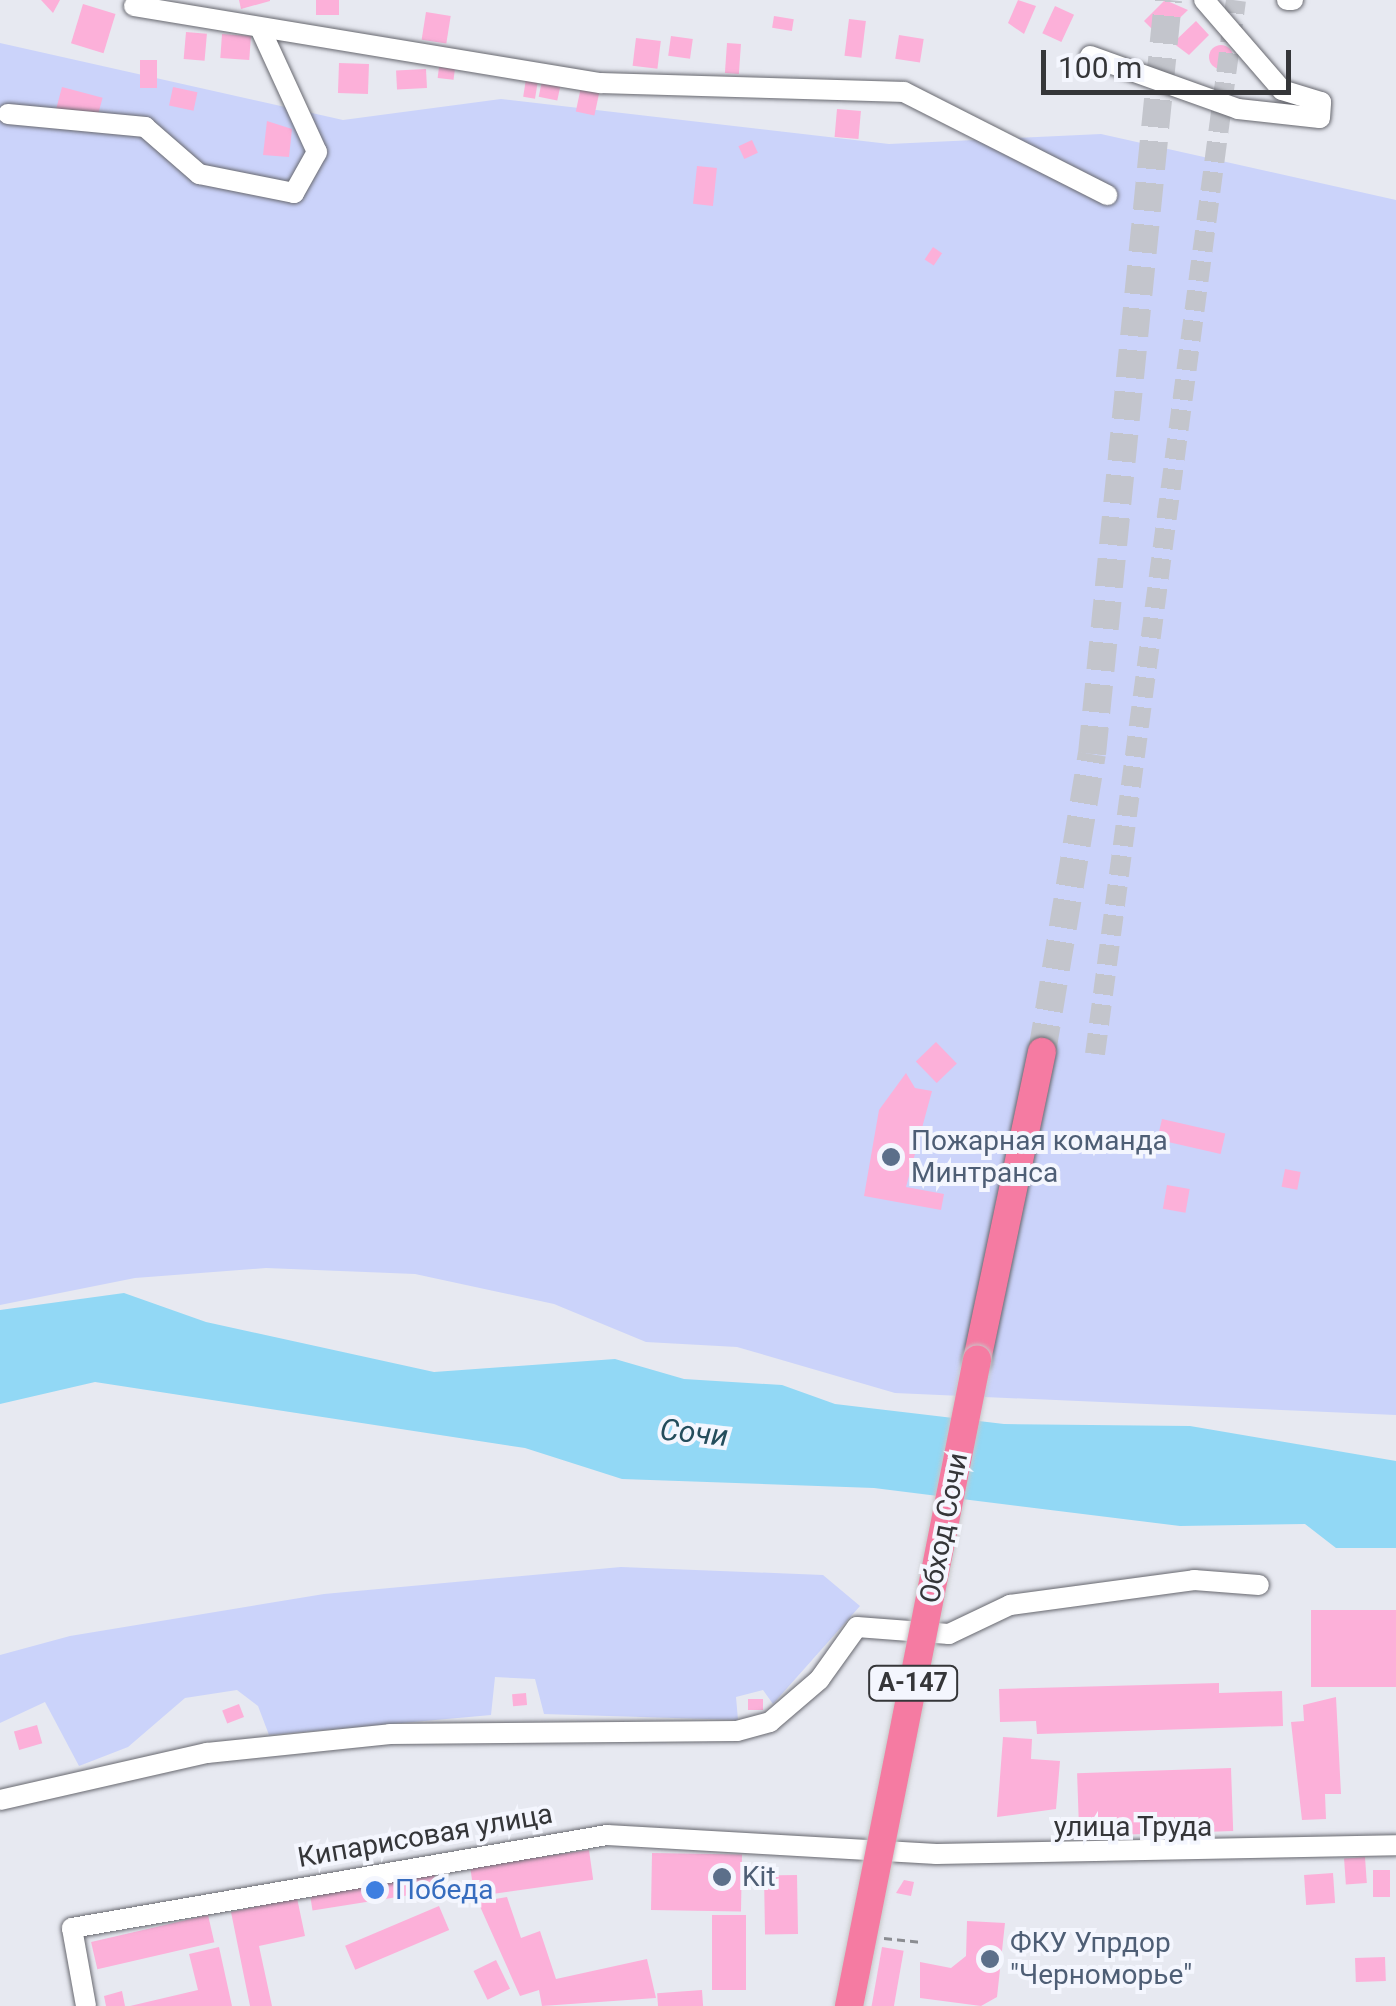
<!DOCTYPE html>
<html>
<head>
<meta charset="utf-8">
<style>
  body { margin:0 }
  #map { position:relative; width:1396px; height:2006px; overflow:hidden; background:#e7e9f1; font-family:Roboto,sans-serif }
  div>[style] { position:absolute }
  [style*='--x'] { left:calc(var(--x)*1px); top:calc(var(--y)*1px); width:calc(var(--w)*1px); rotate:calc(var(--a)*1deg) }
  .green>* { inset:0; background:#cbd3fa }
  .water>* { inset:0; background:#92d8f5 }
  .building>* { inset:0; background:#fcb0d9; transform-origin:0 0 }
  .round { border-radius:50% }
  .minor-tunnel>* { height:20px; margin-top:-10px; transform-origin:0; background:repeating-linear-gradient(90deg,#c3c5cc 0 20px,transparent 0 30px) }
  .highway-tunnel>* { height:28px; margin-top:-14px; transform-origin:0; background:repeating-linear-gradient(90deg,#c3c5cc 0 28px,transparent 0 42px) }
  .path>* { height:2.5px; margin-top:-1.25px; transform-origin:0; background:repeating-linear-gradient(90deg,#8b8d92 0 8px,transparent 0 13px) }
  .roads { filter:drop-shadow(0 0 2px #67686f) drop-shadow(0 0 2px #67686f) }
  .minor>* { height:20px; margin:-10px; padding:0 10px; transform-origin:10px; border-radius:10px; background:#fff }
  .highway>* { height:28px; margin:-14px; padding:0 14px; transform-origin:14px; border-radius:14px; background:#f57ba2 }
  .bridges { filter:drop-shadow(0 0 2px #c6c7c8) drop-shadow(0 0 2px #c6c7c8) }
  .highway-bridge>* { height:28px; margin:-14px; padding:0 14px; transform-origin:14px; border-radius:14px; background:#f57ba2 }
  .dots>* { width:28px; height:28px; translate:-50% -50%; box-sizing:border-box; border:5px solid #f4f6fe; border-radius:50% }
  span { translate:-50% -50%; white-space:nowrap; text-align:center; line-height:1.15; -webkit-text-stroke:8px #f4f6fe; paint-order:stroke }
  .shield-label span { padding:2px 8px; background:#f4f6fe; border:2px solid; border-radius:8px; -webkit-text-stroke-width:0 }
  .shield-label { font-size:25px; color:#353639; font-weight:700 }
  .service-label { font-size:28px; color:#4e5e75 }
  .left { translate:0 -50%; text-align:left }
  .street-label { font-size:28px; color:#353639 }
  .shop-label { font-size:28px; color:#366cbe }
  .water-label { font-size:30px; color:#244d5c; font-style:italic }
  .scale { position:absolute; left:1041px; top:50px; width:250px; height:45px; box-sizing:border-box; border:5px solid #353639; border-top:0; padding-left:12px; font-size:30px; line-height:35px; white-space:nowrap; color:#353639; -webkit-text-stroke:8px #f4f6fe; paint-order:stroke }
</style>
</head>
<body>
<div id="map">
  <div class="green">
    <div style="clip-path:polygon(0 43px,343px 120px,501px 99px,889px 144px,1101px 134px,1396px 200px,1396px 1415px,895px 1393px,737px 1347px,646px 1342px,554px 1304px,415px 1274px,266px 1268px,135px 1278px,0 1305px)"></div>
    <div style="clip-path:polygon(621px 1567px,823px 1575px,860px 1606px,773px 1704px,763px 1690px,736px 1697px,738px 1720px,544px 1714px,535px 1679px,495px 1677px,491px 1715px,269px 1735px,258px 1706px,237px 1690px,185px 1698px,128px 1747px,79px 1766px,45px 1702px,0 1723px,0 1655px,70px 1636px,324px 1594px)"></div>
  </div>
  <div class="water">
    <div style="clip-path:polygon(124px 1293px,206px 1322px,434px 1372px,615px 1359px,684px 1379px,782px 1385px,835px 1404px,1004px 1424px,1190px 1426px,1396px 1461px,1396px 1548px,1336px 1548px,1305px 1524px,1180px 1526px,874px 1488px,622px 1479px,525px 1448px,95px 1382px,0 1404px,0 1310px)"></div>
  </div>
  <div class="building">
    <div style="clip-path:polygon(41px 0,60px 0,53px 13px)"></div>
    <div style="clip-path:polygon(239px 0,270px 0,270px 1px,241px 9px)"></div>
    <div style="left:316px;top:0;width:23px;height:15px"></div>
    <div style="clip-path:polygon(1018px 0,1036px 6px,1024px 34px,1008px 23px)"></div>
    <div style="clip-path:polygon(1165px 0,1188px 10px,1160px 37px,1144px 21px)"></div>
    <div style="left:83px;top:4px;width:34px;height:41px;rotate:17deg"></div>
    <div style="left:1055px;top:6px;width:21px;height:30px;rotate:25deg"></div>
    <div style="left:426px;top:12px;width:25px;height:28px;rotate:9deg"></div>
    <div style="left:774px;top:16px;width:20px;height:12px;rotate:9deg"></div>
    <div style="left:849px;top:19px;width:17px;height:37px;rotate:7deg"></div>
    <div style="clip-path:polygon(1196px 21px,1209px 35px,1189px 55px,1173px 43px)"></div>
    <div style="left:186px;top:32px;width:21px;height:27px;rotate:5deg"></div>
    <div style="left:222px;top:34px;width:29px;height:24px;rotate:4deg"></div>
    <div style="left:899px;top:35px;width:25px;height:24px;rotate:9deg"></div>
    <div style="left:671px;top:36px;width:22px;height:20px;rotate:8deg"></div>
    <div style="left:636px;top:38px;width:25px;height:28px;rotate:7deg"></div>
    <div style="left:727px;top:43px;width:14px;height:30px;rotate:4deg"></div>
    <div class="round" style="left:1209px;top:45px;width:24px;height:24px"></div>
    <div style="left:140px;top:60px;width:17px;height:28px"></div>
    <div style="left:339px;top:63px;width:30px;height:30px;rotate:2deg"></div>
    <div style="left:439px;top:67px;width:16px;height:11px;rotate:7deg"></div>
    <div style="left:426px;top:69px;width:19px;height:30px;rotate:87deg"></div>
    <div style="left:526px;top:79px;width:12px;height:18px;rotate:9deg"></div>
    <div style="left:542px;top:81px;width:19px;height:16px;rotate:12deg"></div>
    <div style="left:62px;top:87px;width:42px;height:24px;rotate:15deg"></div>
    <div style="left:173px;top:87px;width:25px;height:19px;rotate:12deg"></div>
    <div style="left:581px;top:87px;width:19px;height:25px;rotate:12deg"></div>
    <div style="left:837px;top:109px;width:24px;height:28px;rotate:5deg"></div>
    <div style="clip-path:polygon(267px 121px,292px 129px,289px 157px,263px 155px)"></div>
    <div style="left:752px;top:140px;width:14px;height:15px;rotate:65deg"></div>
    <div style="left:697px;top:166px;width:20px;height:38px;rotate:6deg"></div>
    <div style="left:933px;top:247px;width:11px;height:15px;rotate:34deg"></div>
    <div style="left:936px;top:1042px;width:30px;height:28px;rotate:46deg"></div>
    <div style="clip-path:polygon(906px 1073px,915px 1088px,932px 1091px,906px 1187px,944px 1194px,941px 1210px,864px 1196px,879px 1110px)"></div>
    <div style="left:1162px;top:1119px;width:65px;height:21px;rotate:13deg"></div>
    <div style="left:1285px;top:1169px;width:16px;height:18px;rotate:11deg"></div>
    <div style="left:1167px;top:1185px;width:23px;height:24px;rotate:10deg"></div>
    <div style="left:1396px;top:1610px;width:77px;height:85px;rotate:90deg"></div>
    <div style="clip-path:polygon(1219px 1683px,1219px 1693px,1282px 1691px,1283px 1726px,1037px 1734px,1036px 1721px,1000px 1722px,999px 1689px)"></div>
    <div style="left:526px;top:1693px;width:12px;height:14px;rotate:85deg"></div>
    <div style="clip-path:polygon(1336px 1697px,1341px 1794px,1325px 1794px,1326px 1819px,1302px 1820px,1291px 1722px,1304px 1721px,1303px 1705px)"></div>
    <div style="left:748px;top:1699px;width:15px;height:11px"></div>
    <div style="left:239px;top:1704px;width:14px;height:18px;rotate:69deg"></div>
    <div style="left:37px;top:1725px;width:19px;height:24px;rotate:74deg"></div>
    <div style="clip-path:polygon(1003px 1737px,1032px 1739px,1031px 1759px,1060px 1761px,1056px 1809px,997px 1817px)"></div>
    <div style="left:1231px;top:1768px;width:63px;height:154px;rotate:88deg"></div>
    <div style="left:589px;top:1850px;width:30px;height:120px;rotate:82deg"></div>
    <div style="left:652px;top:1853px;width:90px;height:57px;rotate:1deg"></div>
    <div style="left:1365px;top:1857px;width:26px;height:21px;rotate:86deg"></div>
    <div style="left:1373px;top:1870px;width:17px;height:27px"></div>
    <div style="left:434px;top:1872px;width:19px;height:126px;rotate:81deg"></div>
    <div style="left:1333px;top:1873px;width:30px;height:29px;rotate:86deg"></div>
    <div style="left:797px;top:1875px;width:59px;height:33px;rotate:89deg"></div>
    <div style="clip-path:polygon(904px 1880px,914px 1882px,911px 1896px,896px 1893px)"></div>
    <div style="clip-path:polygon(507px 1897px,521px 1938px,540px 1931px,556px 1979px,647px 1959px,656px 1998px,542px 2006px,539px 1990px,520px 1996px,478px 1902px)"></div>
    <div style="clip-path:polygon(297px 1898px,305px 1936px,259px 1946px,272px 2006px,250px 2006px,231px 1912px)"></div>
    <div style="left:439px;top:1906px;width:26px;height:102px;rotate:67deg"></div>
    <div style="left:208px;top:1915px;width:28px;height:120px;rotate:77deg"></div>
    <div style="left:712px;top:1915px;width:34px;height:75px"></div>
    <div style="clip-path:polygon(967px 1921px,1005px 1923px,997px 1997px,981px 2006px,920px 1998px,920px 1962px,951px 1968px,966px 1956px)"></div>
    <div style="clip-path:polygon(219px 1947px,232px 2006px,130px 2006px,198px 1990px,189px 1954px)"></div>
    <div style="left:882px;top:1947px;width:22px;height:60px;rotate:10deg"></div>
    <div style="left:1385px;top:1957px;width:24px;height:30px;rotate:88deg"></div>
    <div style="left:496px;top:1960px;width:32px;height:25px;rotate:64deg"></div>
    <div style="left:702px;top:1990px;width:16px;height:45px;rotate:86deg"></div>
    <div style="clip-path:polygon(122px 1991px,125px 2006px,106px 2006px,104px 1996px)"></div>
  </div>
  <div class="minor-tunnel">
    <div style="--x:1095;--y:1054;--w:1063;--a:-82.38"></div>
  </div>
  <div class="highway-tunnel">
    <div style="--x:1042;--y:1052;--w:302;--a:-80.5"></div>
    <div style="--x:1092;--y:754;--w:758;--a:-84.24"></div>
  </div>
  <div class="path">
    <div style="--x:884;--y:1938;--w:38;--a:6"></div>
  </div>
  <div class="roads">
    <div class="minor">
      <div style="--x:1287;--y:0;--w:6;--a:0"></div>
      <div style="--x:134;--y:6;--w:473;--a:9.4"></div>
      <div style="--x:601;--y:83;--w:303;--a:1.7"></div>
      <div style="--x:904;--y:92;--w:228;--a:26.9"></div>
      <div style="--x:1090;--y:56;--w:157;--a:19.7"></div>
      <div style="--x:1238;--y:109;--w:82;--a:6.3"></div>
      <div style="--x:1320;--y:118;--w:16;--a:-86"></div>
      <div style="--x:1321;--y:102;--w:41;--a:-162.9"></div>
      <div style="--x:1282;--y:90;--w:119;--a:-130.9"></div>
      <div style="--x:8;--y:114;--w:138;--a:5.4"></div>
      <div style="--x:145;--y:127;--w:72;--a:41"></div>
      <div style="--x:199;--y:174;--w:97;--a:11.3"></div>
      <div style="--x:294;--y:193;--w:47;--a:-60.7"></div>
      <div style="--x:317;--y:152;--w:134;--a:-114.7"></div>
      <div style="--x:0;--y:1800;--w:212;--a:-12.8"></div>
      <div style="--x:207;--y:1753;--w:184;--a:-5.9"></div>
      <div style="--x:390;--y:1734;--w:347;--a:-0.5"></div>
      <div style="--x:737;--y:1731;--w:34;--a:-15"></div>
      <div style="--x:770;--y:1722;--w:65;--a:-40.6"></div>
      <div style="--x:819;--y:1680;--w:65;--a:-54.4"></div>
      <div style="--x:857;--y:1627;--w:92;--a:4.4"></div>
      <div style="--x:949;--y:1634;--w:68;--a:-25.4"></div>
      <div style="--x:1010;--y:1605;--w:186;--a:-7.7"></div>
      <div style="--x:1194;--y:1580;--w:65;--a:4.4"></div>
      <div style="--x:86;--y:2006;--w:79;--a:-100.2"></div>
      <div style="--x:72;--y:1928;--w:543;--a:-9.86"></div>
      <div style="--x:607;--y:1835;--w:330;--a:3.3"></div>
      <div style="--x:936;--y:1854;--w:460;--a:-1.1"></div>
    </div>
    <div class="highway">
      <div style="--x:977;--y:1360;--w:315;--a:-78.1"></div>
    </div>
  </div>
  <div class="bridges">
    <div class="highway-bridge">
      <div style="--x:849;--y:2006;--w:659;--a:-78.79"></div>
    </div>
  </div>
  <div class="dots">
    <div style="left:891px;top:1157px;background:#5c6f8a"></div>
    <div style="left:722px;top:1877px;background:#5c6f8a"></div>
    <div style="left:375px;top:1890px;background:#3f7fe0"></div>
    <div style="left:990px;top:1959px;background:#5c6f8a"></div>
  </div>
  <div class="shield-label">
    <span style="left:913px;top:1683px">А-147</span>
  </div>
  <div class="service-label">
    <span class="left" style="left:911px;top:1157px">Пожарная команда<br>Минтранса</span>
    <span class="left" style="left:742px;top:1877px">Kit</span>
    <span class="left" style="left:1010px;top:1959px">ФКУ Упрдор<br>"Черноморье"</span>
  </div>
  <div class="street-label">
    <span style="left:944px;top:1528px;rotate:-79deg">Обход Сочи</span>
    <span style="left:1133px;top:1827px">улица Труда</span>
    <span style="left:425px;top:1836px;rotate:-10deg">Кипарисовая улица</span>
  </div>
  <div class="shop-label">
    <span class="left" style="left:395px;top:1890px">Победа</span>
  </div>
  <div class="water-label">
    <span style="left:694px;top:1433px;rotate:6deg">Сочи</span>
  </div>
  <div class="scale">100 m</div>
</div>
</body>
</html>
